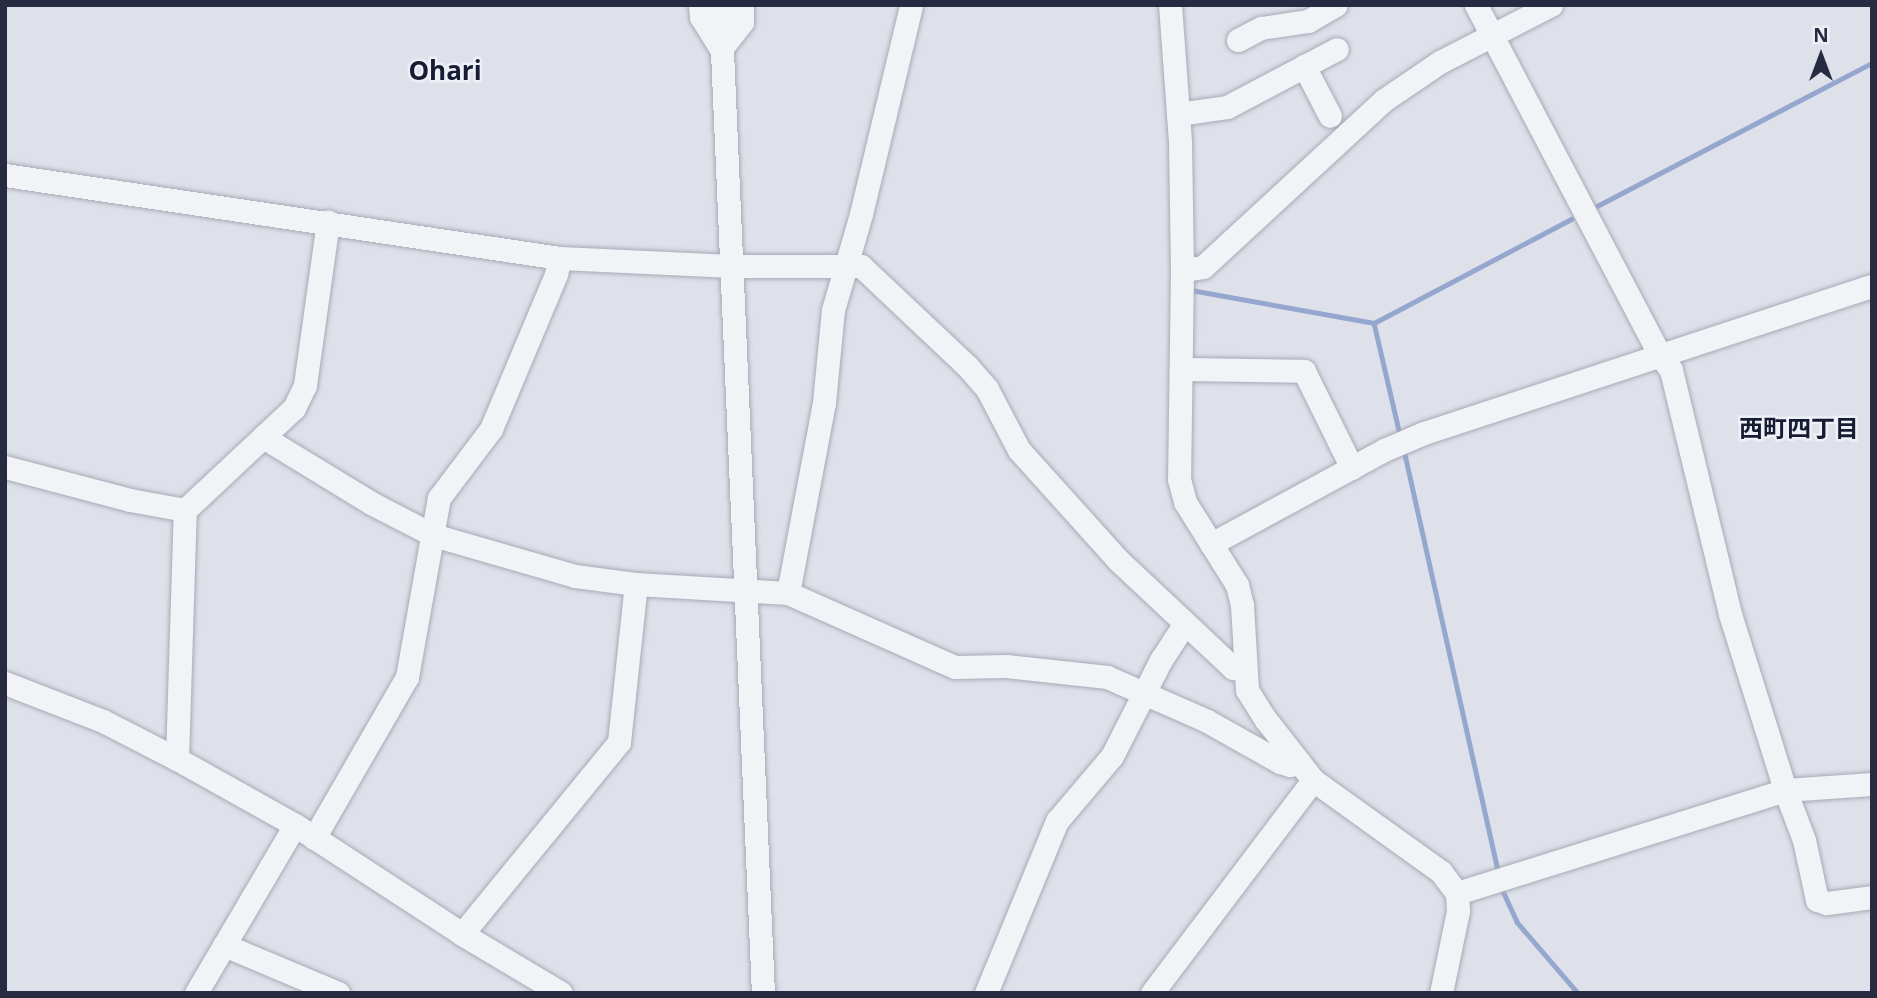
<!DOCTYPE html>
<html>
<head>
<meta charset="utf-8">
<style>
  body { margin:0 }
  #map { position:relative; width:1877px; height:998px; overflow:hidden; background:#dee1e9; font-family:"Open Sans","Noto Sans JP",sans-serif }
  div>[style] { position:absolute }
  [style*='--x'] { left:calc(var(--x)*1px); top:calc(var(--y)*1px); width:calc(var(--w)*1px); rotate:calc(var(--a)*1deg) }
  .stream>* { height:4.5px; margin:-2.25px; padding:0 2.25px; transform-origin:2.25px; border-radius:2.25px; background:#95a7ce }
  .roads { filter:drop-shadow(0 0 2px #a7aab7) drop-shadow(0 0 2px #a7aab7) }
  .minor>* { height:23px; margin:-11.5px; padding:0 11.5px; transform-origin:11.5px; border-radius:11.5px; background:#f1f3f7 }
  span { translate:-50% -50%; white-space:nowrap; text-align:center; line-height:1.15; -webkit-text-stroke:5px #eef0f7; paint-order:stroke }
  .neighbourhood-label { font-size:24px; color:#181c33; font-weight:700 }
  .quarter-label { font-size:26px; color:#181c33; font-weight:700 }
  .frame { position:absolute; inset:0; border:7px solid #262b42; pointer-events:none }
  .north { position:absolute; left:1786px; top:21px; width:70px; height:70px; -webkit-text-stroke:5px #eef0f7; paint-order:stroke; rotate:0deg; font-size:19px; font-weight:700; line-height:28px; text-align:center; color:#262b42 }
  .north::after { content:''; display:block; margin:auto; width:24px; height:32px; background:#262b42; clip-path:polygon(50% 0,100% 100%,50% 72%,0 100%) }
</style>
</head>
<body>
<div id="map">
  <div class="stream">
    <div style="--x:1597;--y:206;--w:310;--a:-27.5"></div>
    <div style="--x:1191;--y:290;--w:186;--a:10.2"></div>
    <div style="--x:1374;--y:323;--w:223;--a:-27.8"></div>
    <div style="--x:1374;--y:323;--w:115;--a:76.9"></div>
    <div style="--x:1404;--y:450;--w:432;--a:77.4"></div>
    <div style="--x:1501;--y:887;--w:38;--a:65"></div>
    <div style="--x:1517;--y:922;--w:94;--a:49.3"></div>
  </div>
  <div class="roads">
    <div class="minor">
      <div style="--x:700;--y:5;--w:12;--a:85"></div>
      <div style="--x:701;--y:17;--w:38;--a:58"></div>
      <div style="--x:721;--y:49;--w:34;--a:-52"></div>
      <div style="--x:742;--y:22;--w:17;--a:-90"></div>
      <div style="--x:720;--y:5;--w:989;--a:87.51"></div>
      <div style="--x:1170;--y:5;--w:137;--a:85.8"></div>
      <div style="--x:1180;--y:142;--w:128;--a:89.1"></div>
      <div style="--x:1182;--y:270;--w:209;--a:90.8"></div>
      <div style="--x:1179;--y:479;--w:24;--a:75"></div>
      <div style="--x:1185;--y:502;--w:98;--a:57.9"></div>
      <div style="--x:1237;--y:585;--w:21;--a:76"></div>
      <div style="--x:1242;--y:605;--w:85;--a:86.6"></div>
      <div style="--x:1247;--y:690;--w:36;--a:58"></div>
      <div style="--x:1266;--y:720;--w:76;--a:51.9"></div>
      <div style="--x:1313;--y:780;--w:158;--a:35.7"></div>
      <div style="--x:1441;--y:872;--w:26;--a:53"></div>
      <div style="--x:1476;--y:5;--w:395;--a:62.3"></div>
      <div style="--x:1660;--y:355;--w:19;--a:54"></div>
      <div style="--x:1671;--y:370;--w:251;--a:76.4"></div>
      <div style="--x:1730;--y:614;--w:184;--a:72.6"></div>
      <div style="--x:1785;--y:790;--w:53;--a:69.2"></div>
      <div style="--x:1804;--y:840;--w:61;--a:77.8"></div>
      <div style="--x:1817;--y:900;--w:10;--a:17"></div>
      <div style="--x:1827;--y:903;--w:45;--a:-7.6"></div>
      <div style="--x:1238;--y:40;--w:26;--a:-28"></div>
      <div style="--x:1261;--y:28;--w:48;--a:-8.5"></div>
      <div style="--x:1308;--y:21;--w:32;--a:-30"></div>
      <div style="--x:1304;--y:66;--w:56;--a:62.5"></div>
      <div style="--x:1178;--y:114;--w:49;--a:-8.1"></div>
      <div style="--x:1227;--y:107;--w:124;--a:-27.8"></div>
      <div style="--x:5;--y:175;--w:561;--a:8.51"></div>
      <div style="--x:560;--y:258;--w:172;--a:2.7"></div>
      <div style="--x:732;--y:266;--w:129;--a:0"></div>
      <div style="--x:861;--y:266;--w:147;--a:43.3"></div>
      <div style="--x:968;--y:367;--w:29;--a:49"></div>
      <div style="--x:987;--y:389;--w:69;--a:62.3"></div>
      <div style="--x:1019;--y:450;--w:148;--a:48"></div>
      <div style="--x:1118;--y:560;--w:158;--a:43.2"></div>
      <div style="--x:1233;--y:668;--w:10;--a:6"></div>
      <div style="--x:1182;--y:270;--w:21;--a:-8"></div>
      <div style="--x:1203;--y:267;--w:246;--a:-42.7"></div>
      <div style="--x:1384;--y:100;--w:68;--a:-34.2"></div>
      <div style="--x:1440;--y:62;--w:125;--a:-27.2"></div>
      <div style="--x:1181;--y:369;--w:123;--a:0.9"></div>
      <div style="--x:1304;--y:371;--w:108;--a:63.7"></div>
      <div style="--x:263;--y:437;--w:127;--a:31.4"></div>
      <div style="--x:371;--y:503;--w:70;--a:27.3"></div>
      <div style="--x:433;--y:535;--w:148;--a:16.1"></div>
      <div style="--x:575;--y:576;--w:62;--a:7.5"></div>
      <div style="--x:636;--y:584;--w:152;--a:3.4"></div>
      <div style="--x:788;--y:593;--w:183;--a:23.9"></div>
      <div style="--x:955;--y:667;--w:51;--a:-1.1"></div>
      <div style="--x:1006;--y:666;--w:102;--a:6.2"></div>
      <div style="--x:1107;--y:677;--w:109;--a:23.7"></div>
      <div style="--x:1207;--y:721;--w:84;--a:29.3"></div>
      <div style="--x:1280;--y:762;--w:10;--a:17"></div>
      <div style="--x:1290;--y:765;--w:10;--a:-11"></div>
      <div style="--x:5;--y:467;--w:129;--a:14.8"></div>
      <div style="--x:130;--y:500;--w:56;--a:10.3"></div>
      <div style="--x:1211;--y:544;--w:197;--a:-28.5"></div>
      <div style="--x:1384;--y:450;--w:43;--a:-23"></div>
      <div style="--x:1424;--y:433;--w:472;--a:-18.2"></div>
      <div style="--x:788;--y:593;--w:193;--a:-79.3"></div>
      <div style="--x:824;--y:403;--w:93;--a:-84.5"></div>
      <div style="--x:833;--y:310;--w:100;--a:-73.7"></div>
      <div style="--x:861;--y:214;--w:215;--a:-76.5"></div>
      <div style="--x:5;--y:683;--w:105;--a:21.2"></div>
      <div style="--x:103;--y:721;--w:83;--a:27.2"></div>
      <div style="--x:177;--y:759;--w:135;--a:29.2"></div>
      <div style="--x:295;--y:825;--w:199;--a:33.1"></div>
      <div style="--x:462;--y:934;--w:115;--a:30.8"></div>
      <div style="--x:177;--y:759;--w:249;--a:-88.2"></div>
      <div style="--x:185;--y:510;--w:149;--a:-43.1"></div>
      <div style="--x:294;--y:408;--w:25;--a:-64"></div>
      <div style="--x:305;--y:385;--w:165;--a:-82"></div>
      <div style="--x:314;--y:838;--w:186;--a:-60"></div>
      <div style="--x:407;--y:677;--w:182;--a:-79.9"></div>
      <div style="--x:439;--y:498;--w:86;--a:-53"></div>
      <div style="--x:491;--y:429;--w:168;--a:-67.2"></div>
      <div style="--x:556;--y:274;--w:16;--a:-76"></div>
      <div style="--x:462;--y:934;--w:248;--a:-50.7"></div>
      <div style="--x:619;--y:742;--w:159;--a:-83.9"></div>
      <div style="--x:224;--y:945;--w:124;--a:22.8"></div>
      <div style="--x:196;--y:993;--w:195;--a:-59.5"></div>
      <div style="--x:986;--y:993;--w:186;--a:-67.6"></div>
      <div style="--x:1057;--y:821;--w:85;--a:-49.8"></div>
      <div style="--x:1112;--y:756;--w:108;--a:-63"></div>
      <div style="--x:1161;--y:660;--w:44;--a:-57"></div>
      <div style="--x:1152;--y:993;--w:267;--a:-52.9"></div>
      <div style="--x:1441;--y:993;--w:84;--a:-78.3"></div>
      <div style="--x:1458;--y:911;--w:18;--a:-93"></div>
      <div style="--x:1457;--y:893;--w:344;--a:-17.4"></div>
      <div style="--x:1785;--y:790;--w:87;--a:-3.9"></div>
    </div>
  </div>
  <div class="neighbourhood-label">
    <span style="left:1799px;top:428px">西町四丁目</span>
  </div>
  <div class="quarter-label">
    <span style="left:445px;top:71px">Ohari</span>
  </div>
  <div class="frame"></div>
  <div class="north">N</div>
</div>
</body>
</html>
